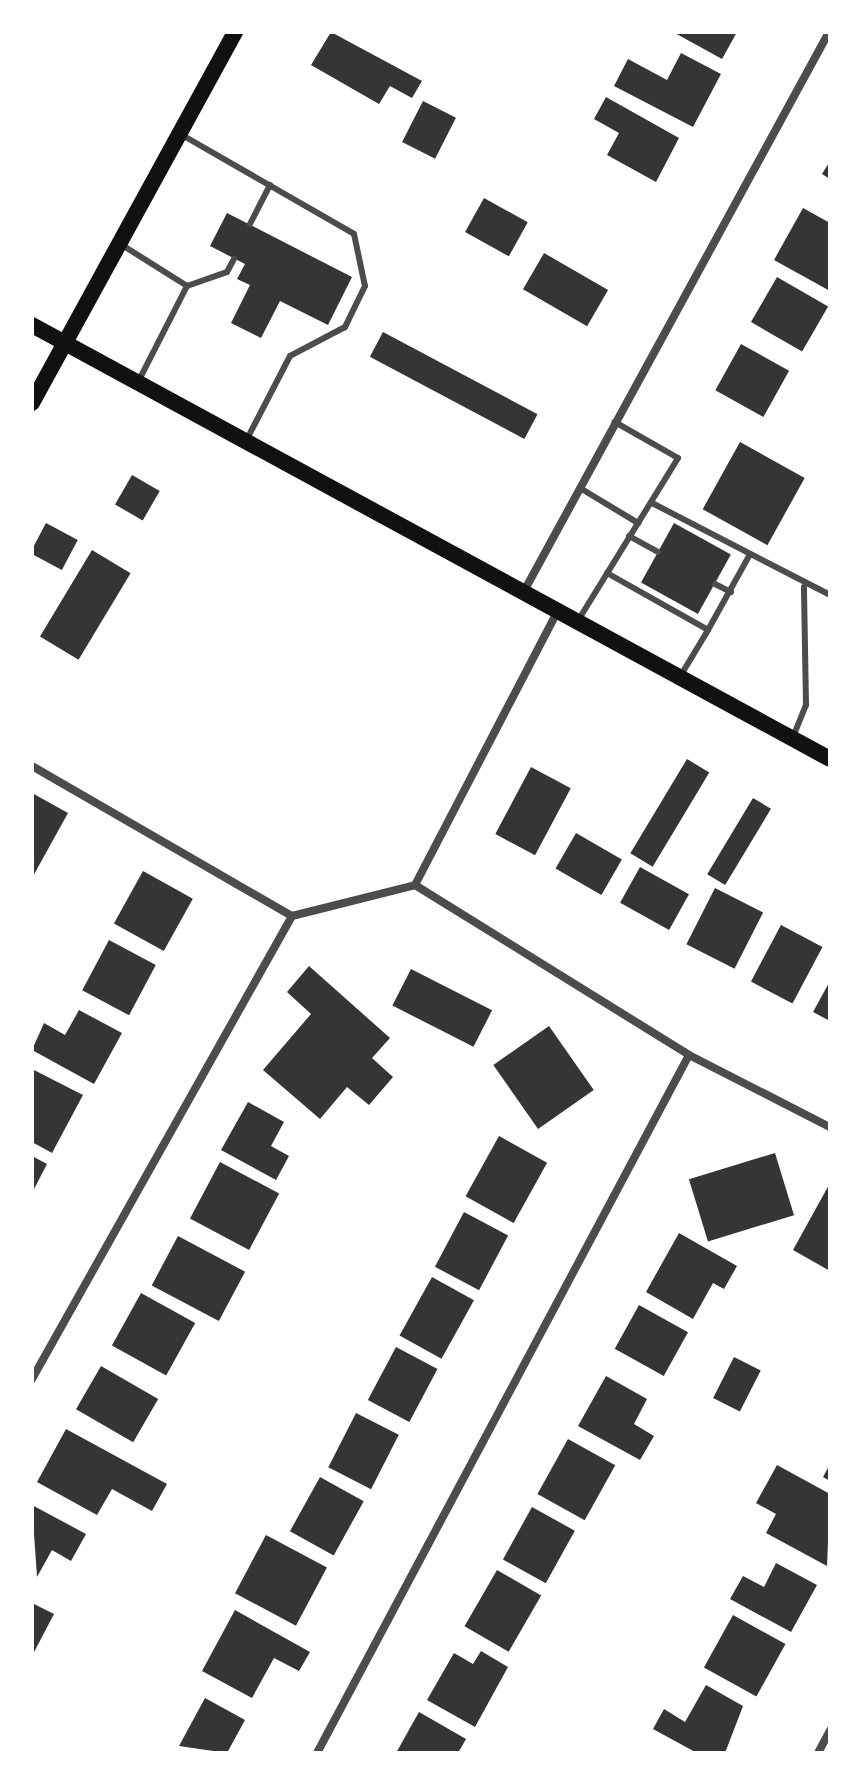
<!DOCTYPE html>
<html>
<head>
<meta charset="utf-8">
<style>
  body { margin:0 }
  #map { position:relative; width:862px; height:1785px; overflow:hidden; background:#fff; font-family:"Work Sans",sans-serif }
  div>[style] { position:absolute }
  [style*='--x'] { left:calc(var(--x)*1px); top:calc(var(--y)*1px); width:calc(var(--w)*1px); rotate:calc(var(--a)*1deg) }
  .building>* { inset:0; background:#353535; transform-origin:0 0 }
  .service>* { height:6px; margin:-3px; padding:0 3px; transform-origin:3px; border-radius:3px; background:#4c4c4c }
  .minor>* { height:8px; margin:-4px; padding:0 4px; transform-origin:4px; border-radius:4px; background:#4c4c4c }
  .secondary>* { height:16px; margin:-8px; padding:0 8px; transform-origin:8px; border-radius:8px; background:#111 }
  span { translate:-50% -50%; white-space:nowrap; text-align:center; line-height:1.15; -webkit-text-stroke:8px #fff; paint-order:stroke }
  .frame { position:absolute; inset:0; border:34px solid #fff; pointer-events:none }
</style>
</head>
<body>
<div id="map">
  <div class="building">
    <div style="clip-path:polygon(331px 32px,422px 81px,412px 98px,390px 86px,379px 104px,311px 65px)"></div>
    <div style="clip-path:polygon(673px 32px,737px 32px,722px 59px)"></div>
    <div style="clip-path:polygon(681px 53px,721px 74px,693px 127px,614px 86px,628px 59px,667px 80px)"></div>
    <div style="clip-path:polygon(606px 97px,679px 138px,656px 182px,607px 155px,619px 133px,594px 119px)"></div>
    <div style="left:423px;top:101px;width:37px;height:46px;rotate:27deg"></div>
    <div style="clip-path:polygon(830px 161px,830px 179px,822px 174px)"></div>
    <div style="left:484px;top:198px;width:50px;height:39px;rotate:29deg"></div>
    <div style="clip-path:polygon(803px 208px,830px 223px,830px 291px,774px 260px)"></div>
    <div style="clip-path:polygon(227px 213px,352px 277px,328px 325px,280px 301px,261px 338px,231px 323px,250px 285px,237px 279px,245px 264px,210px 246px)"></div>
    <div style="left:544px;top:253px;width:74px;height:42px;rotate:30deg"></div>
    <div style="left:777px;top:277px;width:59px;height:52px;rotate:30deg"></div>
    <div style="left:383px;top:332px;width:175px;height:28px;rotate:28deg"></div>
    <div style="left:741px;top:344px;width:55px;height:53px;rotate:29deg"></div>
    <div style="left:740px;top:442px;width:74px;height:77px;rotate:29deg"></div>
    <div style="left:132px;top:475px;width:32px;height:34px;rotate:30deg"></div>
    <div style="left:46px;top:523px;width:36px;height:34px;rotate:28deg"></div>
    <div style="left:674px;top:523px;width:65px;height:68px;rotate:29deg"></div>
    <div style="left:92px;top:550px;width:45px;height:101px;rotate:31deg"></div>
    <div style="left:687px;top:759px;width:26px;height:110px;rotate:31deg"></div>
    <div style="left:531px;top:767px;width:45px;height:76px;rotate:28deg"></div>
    <div style="clip-path:polygon(32px 793px,68px 813px,32px 878px)"></div>
    <div style="left:753px;top:798px;width:21px;height:89px;rotate:31deg"></div>
    <div style="left:576px;top:833px;width:53px;height:41px;rotate:30deg"></div>
    <div style="left:640px;top:867px;width:56px;height:41px;rotate:29deg"></div>
    <div style="left:143px;top:871px;width:57px;height:60px;rotate:29deg"></div>
    <div style="left:715px;top:888px;width:54px;height:63px;rotate:27deg"></div>
    <div style="left:781px;top:925px;width:47px;height:64px;rotate:28deg"></div>
    <div style="left:109px;top:940px;width:53px;height:57px;rotate:28deg"></div>
    <div style="clip-path:polygon(309px 966px,390px 1038px,372px 1058px,393px 1077px,369px 1105px,347px 1087px,320px 1119px,263px 1070px,311px 1014px,287px 992px)"></div>
    <div style="left:411px;top:969px;width:91px;height:41px;rotate:27deg"></div>
    <div style="clip-path:polygon(830px 981px,830px 1021px,813px 1012px)"></div>
    <div style="clip-path:polygon(79px 1010px,122px 1033px,94px 1084px,32px 1050px,44px 1023px,65px 1035px)"></div>
    <div style="left:549px;top:1026px;width:78px;height:68px;rotate:55deg"></div>
    <div style="clip-path:polygon(32px 1069px,83px 1095px,52px 1153px,32px 1142px)"></div>
    <div style="clip-path:polygon(248px 1102px,284px 1122px,271px 1146px,289px 1156px,276px 1180px,221px 1150px)"></div>
    <div style="left:499px;top:1136px;width:55px;height:69px;rotate:29deg"></div>
    <div style="left:775px;top:1153px;width:65px;height:90px;rotate:73deg"></div>
    <div style="clip-path:polygon(32px 1156px,47px 1164px,32px 1193px)"></div>
    <div style="left:220px;top:1162px;width:67px;height:64px;rotate:28deg"></div>
    <div style="clip-path:polygon(830px 1183px,830px 1271px,793px 1250px)"></div>
    <div style="left:464px;top:1212px;width:50px;height:62px;rotate:28deg"></div>
    <div style="clip-path:polygon(679px 1233px,737px 1266px,724px 1289px,713px 1283px,693px 1319px,646px 1292px)"></div>
    <div style="left:178px;top:1236px;width:76px;height:56px;rotate:28deg"></div>
    <div style="left:432px;top:1277px;width:48px;height:67px;rotate:29deg"></div>
    <div style="left:141px;top:1293px;width:62px;height:60px;rotate:29deg"></div>
    <div style="left:639px;top:1305px;width:56px;height:50px;rotate:29deg"></div>
    <div style="left:396px;top:1347px;width:47px;height:60px;rotate:28deg"></div>
    <div style="left:734px;top:1357px;width:30px;height:46px;rotate:27deg"></div>
    <div style="left:101px;top:1366px;width:66px;height:50px;rotate:30deg"></div>
    <div style="clip-path:polygon(606px 1376px,647px 1399px,634px 1424px,654px 1436px,640px 1460px,578px 1426px)"></div>
    <div style="left:356px;top:1413px;width:48px;height:61px;rotate:27deg"></div>
    <div style="clip-path:polygon(66px 1429px,167px 1484px,152px 1511px,112px 1489px,97px 1515px,37px 1482px)"></div>
    <div style="left:568px;top:1439px;width:54px;height:63px;rotate:29deg"></div>
    <div style="clip-path:polygon(830px 1464px,830px 1481px,823px 1477px)"></div>
    <div style="clip-path:polygon(777px 1465px,830px 1494px,827px 1566px,766px 1533px,776px 1514px,756px 1503px)"></div>
    <div style="left:320px;top:1477px;width:50px;height:62px;rotate:29deg"></div>
    <div style="clip-path:polygon(32px 1505px,86px 1534px,71px 1561px,52px 1550px,37px 1577px)"></div>
    <div style="left:532px;top:1507px;width:49px;height:60px;rotate:29deg"></div>
    <div style="left:266px;top:1535px;width:69px;height:66px;rotate:28deg"></div>
    <div style="clip-path:polygon(776px 1563px,817px 1585px,791px 1632px,730px 1599px,743px 1576px,764px 1587px)"></div>
    <div style="left:497px;top:1570px;width:51px;height:65px;rotate:30deg"></div>
    <div style="clip-path:polygon(32px 1603px,54px 1614px,32px 1656px)"></div>
    <div style="clip-path:polygon(235px 1610px,310px 1652px,299px 1671px,274px 1658px,252px 1698px,202px 1671px)"></div>
    <div style="left:733px;top:1615px;width:60px;height:60px;rotate:29deg"></div>
    <div style="clip-path:polygon(481px 1651px,508px 1667px,475px 1727px,427px 1700px,454px 1653px,473px 1664px)"></div>
    <div style="clip-path:polygon(706px 1685px,743px 1706px,725px 1753px,697px 1753px,653px 1729px,664px 1709px,685px 1722px)"></div>
    <div style="clip-path:polygon(205px 1698px,245px 1720px,227px 1753px,179px 1746px)"></div>
    <div style="clip-path:polygon(419px 1712px,466px 1739px,458px 1753px,396px 1753px)"></div>
  </div>
  <div class="service">
    <div style="--x:182;--y:135;--w:198;--a:29.9"></div>
    <div style="--x:354;--y:234;--w:53;--a:78.1"></div>
    <div style="--x:365;--y:286;--w:46;--a:116"></div>
    <div style="--x:345;--y:327;--w:62;--a:152.2"></div>
    <div style="--x:290;--y:356;--w:93;--a:117.4"></div>
    <div style="--x:250;--y:224;--w:44;--a:-62.9"></div>
    <div style="--x:122;--y:245;--w:77;--a:32.2"></div>
    <div style="--x:187;--y:286;--w:108;--a:117"></div>
    <div style="--x:187;--y:286;--w:42;--a:-19.3"></div>
    <div style="--x:227;--y:272;--w:15;--a:-62"></div>
    <div style="--x:580;--y:488;--w:68;--a:31.1"></div>
    <div style="--x:652;--y:503;--w:200;--a:27.3"></div>
    <div style="--x:629;--y:536;--w:33;--a:29"></div>
    <div style="--x:607;--y:573;--w:116;--a:29.4"></div>
    <div style="--x:708;--y:630;--w:85;--a:-61"></div>
    <div style="--x:715;--y:584;--w:18;--a:27"></div>
    <div style="--x:579;--y:619;--w:189;--a:-58.4"></div>
    <div style="--x:678;--y:458;--w:73;--a:-150.3"></div>
    <div style="--x:681;--y:675;--w:52;--a:-59"></div>
    <div style="--x:793;--y:737;--w:35;--a:-68"></div>
    <div style="--x:806;--y:705;--w:118;--a:-91"></div>
  </div>
  <div class="minor">
    <div style="--x:523;--y:593;--w:639;--a:-61.39"></div>
    <div style="--x:32;--y:766;--w:300;--a:30"></div>
    <div style="--x:292;--y:916;--w:127;--a:-14.1"></div>
    <div style="--x:415;--y:885;--w:322;--a:31.8"></div>
    <div style="--x:689;--y:1055;--w:158;--a:27.1"></div>
    <div style="--x:415;--y:885;--w:308;--a:-62.5"></div>
    <div style="--x:32;--y:1379;--w:531;--a:-60.68"></div>
    <div style="--x:317;--y:1753;--w:791;--a:-61.94"></div>
    <div style="--x:818;--y:1753;--w:26;--a:-62"></div>
  </div>
  <div class="secondary">
    <div style="--x:32;--y:325;--w:908;--a:28.54"></div>
    <div style="--x:32;--y:403;--w:423;--a:-61.3"></div>
  </div>
  <div class="frame"></div>
</div>
</body>
</html>
